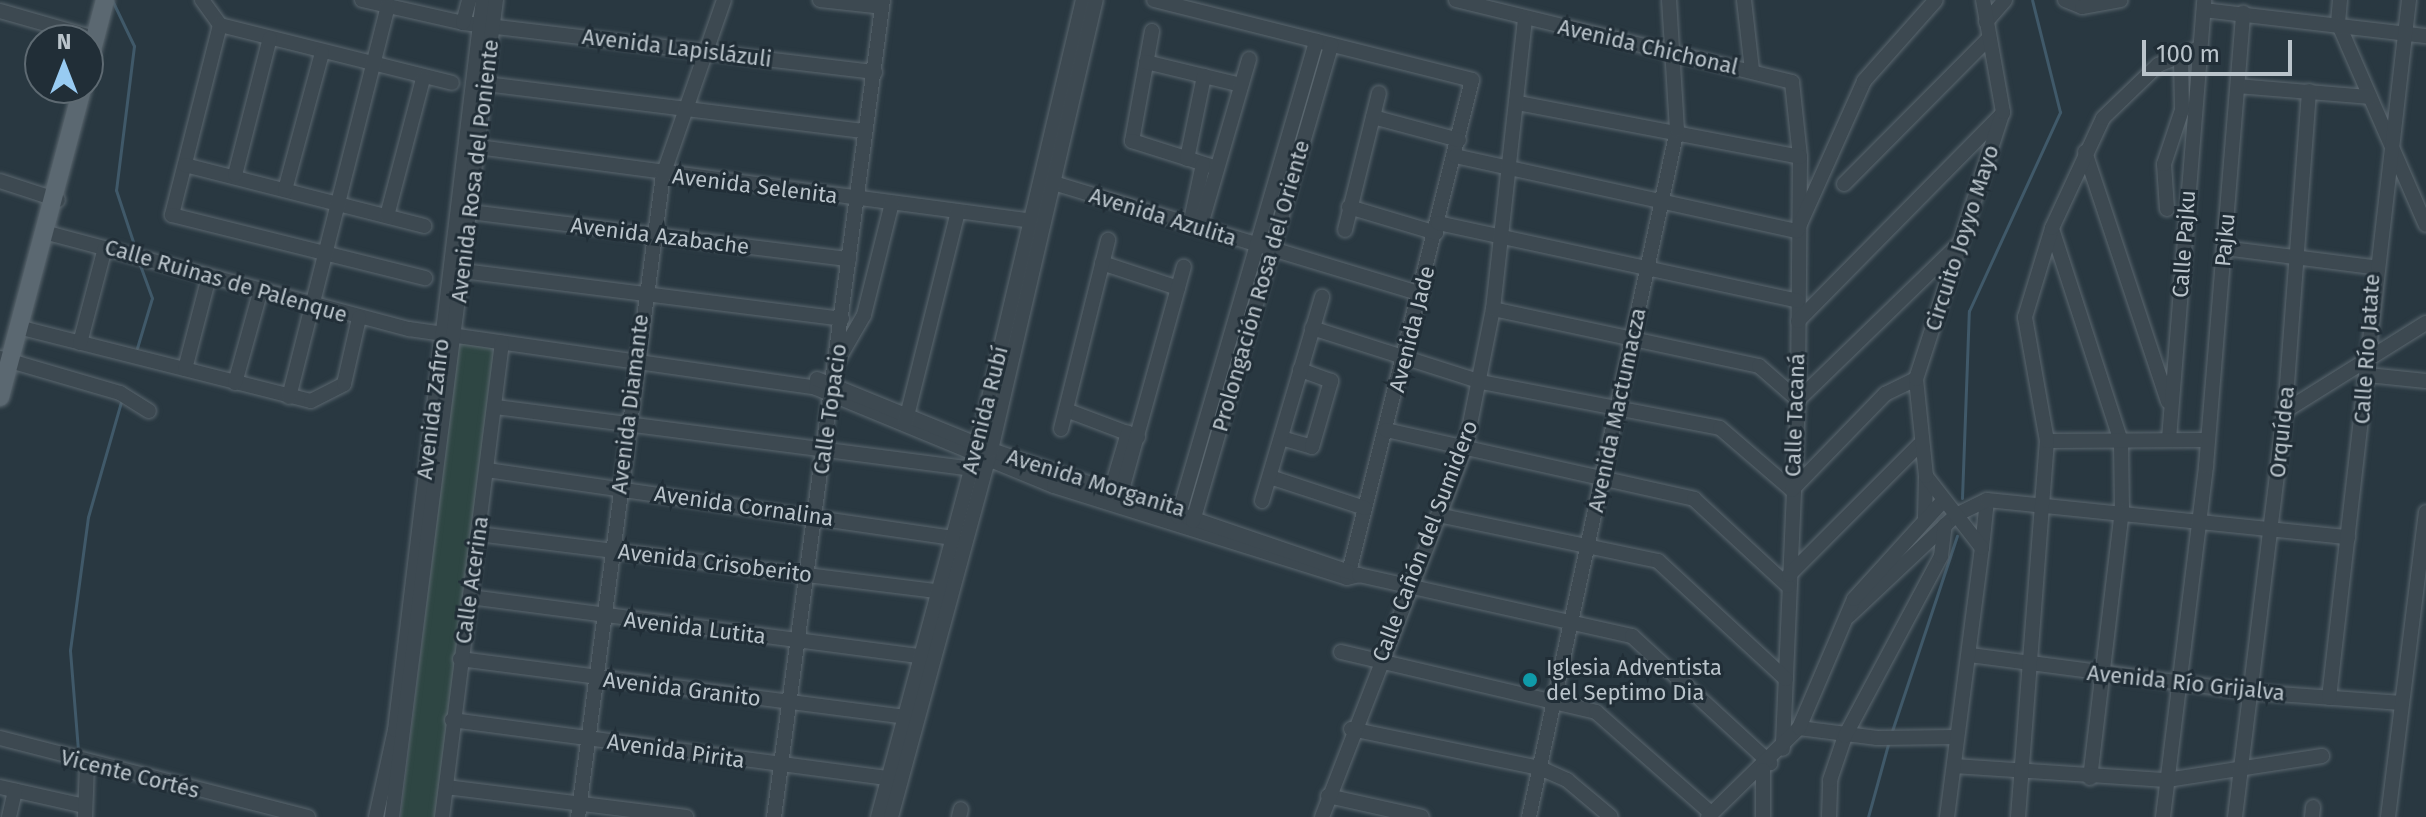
<!DOCTYPE html>
<html>
<head>
<meta charset="utf-8">
<style>
  body { margin:0 }
  #map { position:relative; width:2426px; height:817px; overflow:hidden; background:#293841; font-family:"Fira Sans",sans-serif }
  div>[style] { position:absolute }
  [style*='--x'] { left:calc(var(--x)*1px); top:calc(var(--y)*1px); width:calc(var(--w)*1px); rotate:calc(var(--a)*1deg) }
  .green>* { inset:0; background:#2e4643; transform-origin:0 0 }
  .stream>* { height:3px; margin:-1.5px; padding:0 1.5px; transform-origin:1.5px; border-radius:1.5px; background:#405969 }
  .roads { filter:drop-shadow(0 0 2px #5b676f) drop-shadow(0 0 2px #5b676f) }
  .minor>* { height:14px; margin:-7px; padding:0 7px; transform-origin:7px; border-radius:7px; background:#3d4951 }
  .major>* { height:18px; margin:-9px; padding:0 9px; transform-origin:9px; border-radius:9px; background:#5b6871 }
  .dots>* { width:22px; height:22px; translate:-50% -50%; box-sizing:border-box; border:4px solid #212e37; border-radius:50% }
  span { translate:-50% -50%; white-space:nowrap; text-align:center; line-height:1.15; -webkit-text-stroke:6px #212e37; paint-order:stroke }
  .street-label { font-size:22px; color:#bac4cb }
  .poi-label { font-size:22px; color:#bac4cb }
  .left { translate:0 -50%; text-align:left }
  .north { position:absolute; left:24px; top:24px; width:80px; height:80px; box-sizing:border-box; background:#212e37; border:2px solid #5e6a72; border-radius:50%; rotate:0deg; font-size:22px; font-weight:700; line-height:32px; text-align:center; color:#bac4cb }
  .north::after { content:''; display:block; margin:auto; width:28px; height:36px; background:#98cbf2; clip-path:polygon(50% 0,100% 100%,50% 72%,0 100%) }
  .scale { position:absolute; left:2142px; top:40px; width:150px; height:36px; box-sizing:border-box; border:4px solid #bac4cb; border-top:0; padding-left:10px; font-size:24px; line-height:28px; white-space:nowrap; color:#bac4cb; -webkit-text-stroke:6px #212e37; paint-order:stroke }
</style>
</head>
<body>
<div id="map">
  <div class="green">
    <div style="left:459px;top:341px;width:40px;height:480px;rotate:7deg"></div>
  </div>
  <div class="stream">
    <div style="--x:112;--y:0;--w:51;--a:64.4"></div>
    <div style="--x:134;--y:46;--w:145;--a:97.1"></div>
    <div style="--x:116;--y:190;--w:64;--a:71.8"></div>
    <div style="--x:137;--y:348;--w:52;--a:-73.3"></div>
    <div style="--x:152;--y:298;--w:38;--a:-110"></div>
    <div style="--x:1962;--y:498;--w:187;--a:-87.9"></div>
    <div style="--x:1969;--y:311;--w:219;--a:-65.4"></div>
    <div style="--x:2060;--y:112;--w:115;--a:-104"></div>
    <div style="--x:1891;--y:734;--w:209;--a:-71.6"></div>
    <div style="--x:78;--y:750;--w:100;--a:-94.6"></div>
    <div style="--x:70;--y:650;--w:134;--a:-82.3"></div>
    <div style="--x:88;--y:517;--w:120;--a:-74"></div>
    <div style="--x:1868;--y:817;--w:79;--a:-74.6"></div>
  </div>
  <div class="roads">
    <div class="minor">
      <div style="--x:202;--y:0;--w:31;--a:54"></div>
      <div style="--x:362;--y:0;--w:104;--a:12.8"></div>
      <div style="--x:463;--y:23;--w:415;--a:6.8"></div>
      <div style="--x:820;--y:0;--w:62;--a:6.4"></div>
      <div style="--x:1154;--y:0;--w:328;--a:14.1"></div>
      <div style="--x:1472;--y:80;--w:511;--a:104.04"></div>
      <div style="--x:1456;--y:0;--w:346;--a:13.7"></div>
      <div style="--x:1792;--y:82;--w:75;--a:83.9"></div>
      <div style="--x:1800;--y:157;--w:243;--a:90.5"></div>
      <div style="--x:1798;--y:400;--w:349;--a:92.5"></div>
      <div style="--x:1744;--y:0;--w:70;--a:83.5"></div>
      <div style="--x:2065;--y:0;--w:18;--a:22"></div>
      <div style="--x:2082;--y:7;--w:39;--a:-10"></div>
      <div style="--x:2340;--y:0;--w:23;--a:95"></div>
      <div style="--x:2338;--y:23;--w:220;--a:66.5"></div>
      <div style="--x:2204;--y:10;--w:224;--a:6.7"></div>
      <div style="--x:0;--y:11;--w:99;--a:15.9"></div>
      <div style="--x:1986;--y:22;--w:29;--a:-49"></div>
      <div style="--x:463;--y:23;--w:24;--a:-75"></div>
      <div style="--x:220;--y:25;--w:196;--a:104.2"></div>
      <div style="--x:172;--y:215;--w:261;--a:14"></div>
      <div style="--x:220;--y:25;--w:239;--a:14"></div>
      <div style="--x:1152;--y:31;--w:112;--a:100.3"></div>
      <div style="--x:1132;--y:141;--w:89;--a:17.6"></div>
      <div style="--x:1146;--y:62;--w:98;--a:13.6"></div>
      <div style="--x:478;--y:83;--w:390;--a:7.1"></div>
      <div style="--x:2238;--y:86;--w:132;--a:4.8"></div>
      <div style="--x:1518;--y:103;--w:287;--a:10.8"></div>
      <div style="--x:1373;--y:117;--w:89;--a:15"></div>
      <div style="--x:478;--y:147;--w:560;--a:7.59"></div>
      <div style="--x:2085;--y:152;--w:263;--a:71.6"></div>
      <div style="--x:1455;--y:156;--w:350;--a:12.4"></div>
      <div style="--x:1797;--y:231;--w:164;--a:-65.9"></div>
      <div style="--x:1864;--y:81;--w:108;--a:-48.4"></div>
      <div style="--x:1187;--y:159;--w:85;--a:-78.4"></div>
      <div style="--x:185;--y:165;--w:247;--a:14.3"></div>
      <div style="--x:235;--y:175;--w:141;--a:-75.7"></div>
      <div style="--x:0;--y:181;--w:61;--a:18.1"></div>
      <div style="--x:1047;--y:181;--w:391;--a:16.8"></div>
      <div style="--x:1844;--y:184;--w:206;--a:-45.2"></div>
      <div style="--x:285;--y:190;--w:142;--a:-74.9"></div>
      <div style="--x:1349;--y:207;--w:91;--a:16.6"></div>
      <div style="--x:2167;--y:209;--w:45;--a:-93.8"></div>
      <div style="--x:2164;--y:164;--w:57;--a:-71.6"></div>
      <div style="--x:2182;--y:110;--w:54;--a:-91.1"></div>
      <div style="--x:470;--y:212;--w:382;--a:7.1"></div>
      <div style="--x:387;--y:216;--w:142;--a:-75.3"></div>
      <div style="--x:1438;--y:223;--w:368;--a:12.2"></div>
      <div style="--x:1190;--y:225;--w:62;--a:-78"></div>
      <div style="--x:1200;--y:228;--w:176;--a:-73.8"></div>
      <div style="--x:2052;--y:229;--w:223;--a:72"></div>
      <div style="--x:2121;--y:441;--w:69;--a:89.2"></div>
      <div style="--x:2122;--y:510;--w:270;--a:96.8"></div>
      <div style="--x:1345;--y:230;--w:141;--a:-76.1"></div>
      <div style="--x:44;--y:232;--w:378;--a:14.9"></div>
      <div style="--x:409;--y:329;--w:411;--a:8.2"></div>
      <div style="--x:816;--y:388;--w:257;--a:22.4"></div>
      <div style="--x:1054;--y:486;--w:307;--a:17.4"></div>
      <div style="--x:1347;--y:578;--w:12;--a:-14"></div>
      <div style="--x:2224;--y:248;--w:150;--a:7.3"></div>
      <div style="--x:1102;--y:263;--w:80;--a:18.2"></div>
      <div style="--x:463;--y:271;--w:382;--a:7.2"></div>
      <div style="--x:1493;--y:309;--w:272;--a:12.1"></div>
      <div style="--x:1759;--y:366;--w:52;--a:41.1"></div>
      <div style="--x:1798;--y:400;--w:226;--a:-44.1"></div>
      <div style="--x:1798;--y:321;--w:292;--a:-45.4"></div>
      <div style="--x:18;--y:327;--w:302;--a:14.2"></div>
      <div style="--x:311;--y:401;--w:37;--a:-27"></div>
      <div style="--x:344;--y:384;--w:68;--a:-77.2"></div>
      <div style="--x:1312;--y:328;--w:177;--a:17.7"></div>
      <div style="--x:1481;--y:382;--w:243;--a:10.9"></div>
      <div style="--x:1720;--y:428;--w:95;--a:40.7"></div>
      <div style="--x:1792;--y:490;--w:134;--a:-45.9"></div>
      <div style="--x:1885;--y:394;--w:34;--a:-26"></div>
      <div style="--x:80;--y:343;--w:98;--a:-75.3"></div>
      <div style="--x:0;--y:358;--w:125;--a:16.3"></div>
      <div style="--x:120;--y:393;--w:34;--a:32"></div>
      <div style="--x:838;--y:360;--w:52;--a:-60"></div>
      <div style="--x:864;--y:315;--w:115;--a:-76"></div>
      <div style="--x:185;--y:369;--w:95;--a:-75.4"></div>
      <div style="--x:2368;--y:375;--w:58;--a:5.9"></div>
      <div style="--x:817;--y:379;--w:188;--a:22.2"></div>
      <div style="--x:991;--y:450;--w:389;--a:18.8"></div>
      <div style="--x:1359;--y:575;--w:280;--a:12.6"></div>
      <div style="--x:1632;--y:636;--w:188;--a:42.6"></div>
      <div style="--x:235;--y:383;--w:93;--a:-74.5"></div>
      <div style="--x:289;--y:397;--w:402;--a:-75.8"></div>
      <div style="--x:496;--y:407;--w:487;--a:7.4"></div>
      <div style="--x:1066;--y:410;--w:77;--a:20.6"></div>
      <div style="--x:2285;--y:411;--w:166;--a:-32"></div>
      <div style="--x:905;--y:424;--w:219;--a:-76"></div>
      <div style="--x:1061;--y:429;--w:195;--a:-76"></div>
      <div style="--x:1386;--y:430;--w:316;--a:12.6"></div>
      <div style="--x:1694;--y:499;--w:128;--a:42.8"></div>
      <div style="--x:1281;--y:438;--w:32;--a:16"></div>
      <div style="--x:1312;--y:447;--w:69;--a:-73.9"></div>
      <div style="--x:1331;--y:381;--w:33;--a:-160"></div>
      <div style="--x:2169;--y:439;--w:440;--a:-85.4"></div>
      <div style="--x:2047;--y:441;--w:161;--a:-0.4"></div>
      <div style="--x:487;--y:470;--w:471;--a:8.3"></div>
      <div style="--x:1270;--y:477;--w:100;--a:18.1"></div>
      <div style="--x:1110;--y:494;--w:64;--a:-73.6"></div>
      <div style="--x:1120;--y:497;--w:239;--a:-74.5"></div>
      <div style="--x:1262;--y:501;--w:213;--a:-73.6"></div>
      <div style="--x:1438;--y:515;--w:225;--a:11.8"></div>
      <div style="--x:1658;--y:561;--w:174;--a:42.7"></div>
      <div style="--x:1178;--y:517;--w:496;--a:-73.8"></div>
      <div style="--x:1925;--y:518;--w:42;--a:-88.6"></div>
      <div style="--x:1193;--y:521;--w:496;--a:-73.8"></div>
      <div style="--x:478;--y:534;--w:472;--a:7.1"></div>
      <div style="--x:1982;--y:548;--w:48;--a:-84.1"></div>
      <div style="--x:1789;--y:575;--w:184;--a:-45"></div>
      <div style="--x:470;--y:597;--w:454;--a:7.5"></div>
      <div style="--x:1849;--y:616;--w:147;--a:-43.3"></div>
      <div style="--x:1956;--y:515;--w:34;--a:-26"></div>
      <div style="--x:1987;--y:500;--w:363;--a:5.9"></div>
      <div style="--x:1341;--y:652;--w:262;--a:13.2"></div>
      <div style="--x:1596;--y:712;--w:154;--a:41.3"></div>
      <div style="--x:1970;--y:655;--w:283;--a:7.5"></div>
      <div style="--x:2251;--y:692;--w:151;--a:4.2"></div>
      <div style="--x:460;--y:659;--w:449;--a:7.4"></div>
      <div style="--x:2329;--y:698;--w:703;--a:-83.46"></div>
      <div style="--x:452;--y:720;--w:448;--a:7.6"></div>
      <div style="--x:1799;--y:728;--w:79;--a:7.3"></div>
      <div style="--x:1877;--y:738;--w:80;--a:-0.7"></div>
      <div style="--x:1351;--y:729;--w:193;--a:11.7"></div>
      <div style="--x:1540;--y:768;--w:30;--a:24"></div>
      <div style="--x:1567;--y:780;--w:57;--a:40.1"></div>
      <div style="--x:0;--y:738;--w:318;--a:14.4"></div>
      <div style="--x:1954;--y:766;--w:213;--a:3.8"></div>
      <div style="--x:2167;--y:780;--w:157;--a:-8.8"></div>
      <div style="--x:0;--y:787;--w:86;--a:12.7"></div>
      <div style="--x:446;--y:787;--w:242;--a:7.1"></div>
      <div style="--x:1328;--y:796;--w:96;--a:12.6"></div>
      <div style="--x:9;--y:817;--w:27;--a:-77"></div>
      <div style="--x:85;--y:817;--w:52;--a:-87.8"></div>
      <div style="--x:376;--y:817;--w:89;--a:-77.7"></div>
      <div style="--x:395;--y:730;--w:735;--a:-83.13"></div>
      <div style="--x:392;--y:817;--w:824;--a:-82.75"></div>
      <div style="--x:442;--y:817;--w:478;--a:-82.8"></div>
      <div style="--x:578;--y:817;--w:648;--a:-82.46"></div>
      <div style="--x:663;--y:175;--w:185;--a:-70.8"></div>
      <div style="--x:774;--y:817;--w:824;--a:-82.4"></div>
      <div style="--x:878;--y:817;--w:386;--a:-75"></div>
      <div style="--x:978;--y:444;--w:456;--a:-76.7"></div>
      <div style="--x:891;--y:817;--w:380;--a:-74.8"></div>
      <div style="--x:991;--y:450;--w:462;--a:-76.9"></div>
      <div style="--x:959;--y:817;--w:8;--a:-76"></div>
      <div style="--x:1322;--y:817;--w:395;--a:-68.8"></div>
      <div style="--x:1465;--y:449;--w:143;--a:-78.7"></div>
      <div style="--x:1493;--y:309;--w:292;--a:-83.7"></div>
      <div style="--x:1529;--y:817;--w:703;--a:-77.84"></div>
      <div style="--x:1677;--y:130;--w:130;--a:-93.5"></div>
      <div style="--x:1708;--y:817;--w:127;--a:-44.4"></div>
      <div style="--x:1799;--y:728;--w:140;--a:-66.9"></div>
      <div style="--x:1854;--y:599;--w:132;--a:-47.8"></div>
      <div style="--x:1763;--y:817;--w:47;--a:-90"></div>
      <div style="--x:1829;--y:817;--w:37;--a:-88"></div>
      <div style="--x:1830;--y:780;--w:46;--a:-71.2"></div>
      <div style="--x:1845;--y:736;--w:204;--a:-61.9"></div>
      <div style="--x:1941;--y:556;--w:31;--a:-83"></div>
      <div style="--x:1947;--y:817;--w:271;--a:-82.6"></div>
      <div style="--x:1982;--y:548;--w:91;--a:-127.9"></div>
      <div style="--x:1926;--y:476;--w:98;--a:-95.9"></div>
      <div style="--x:1916;--y:379;--w:281;--a:-72"></div>
      <div style="--x:2003;--y:112;--w:114;--a:-100.1"></div>
      <div style="--x:2018;--y:817;--w:377;--a:-85.6"></div>
      <div style="--x:2047;--y:441;--w:126;--a:-100.1"></div>
      <div style="--x:2025;--y:317;--w:93;--a:-73.1"></div>
      <div style="--x:2052;--y:228;--w:121;--a:-65.1"></div>
      <div style="--x:2103;--y:118;--w:76;--a:-43.9"></div>
      <div style="--x:2158;--y:65;--w:44;--a:-22.5"></div>
      <div style="--x:2163;--y:817;--w:354;--a:-83"></div>
      <div style="--x:2206;--y:466;--w:455;--a:-85.3"></div>
      <div style="--x:2235;--y:817;--w:409;--a:-83"></div>
      <div style="--x:2285;--y:411;--w:321;--a:-85.7"></div>
      <div style="--x:2312;--y:817;--w:10;--a:-84"></div>
      <div style="--x:2388;--y:817;--w:307;--a:-82.9"></div>
    </div>
    <div class="major">
      <div style="--x:88;--y:65;--w:67;--a:-75.3"></div>
      <div style="--x:0;--y:397;--w:320;--a:-75.1"></div>
    </div>
  </div>
  <div class="dots">
    <div style="left:1530px;top:680px;background:#0f9aa8"></div>
  </div>
  <div class="street-label">
    <span style="left:1648px;top:47px;rotate:13deg">Avenida Chichonal</span>
    <span style="left:677px;top:48px;rotate:7deg">Avenida Lapislázuli</span>
    <span style="left:475px;top:171px;rotate:-83deg">Avenida Rosa del Poniente</span>
    <span style="left:755px;top:186px;rotate:7deg">Avenida Selenita</span>
    <span style="left:1163px;top:217px;rotate:17deg">Avenida Azulita</span>
    <span style="left:660px;top:236px;rotate:7deg">Avenida Azabache</span>
    <span style="left:1962px;top:238px;rotate:-72deg">Circuito Joyyo Mayo</span>
    <span style="left:2225px;top:240px;rotate:-85deg">Pajku</span>
    <span style="left:2184px;top:244px;rotate:-86deg">Calle Pajku</span>
    <span style="left:226px;top:281px;rotate:16deg">Calle Ruinas de Palenque</span>
    <span style="left:1261px;top:286px;rotate:-74deg">Prolongación Rosa del Oriente</span>
    <span style="left:1412px;top:329px;rotate:-76deg">Avenida Jade</span>
    <span style="left:2367px;top:349px;rotate:-86deg">Calle Río Jatate</span>
    <span style="left:630px;top:404px;rotate:-83deg">Avenida Diamante</span>
    <span style="left:433px;top:409px;rotate:-83deg">Avenida Zafiro</span>
    <span style="left:830px;top:409px;rotate:-82deg">Calle Topacio</span>
    <span style="left:985px;top:410px;rotate:-76deg">Avenida Rubí</span>
    <span style="left:1617px;top:410px;rotate:-78deg">Avenida Mactumacza</span>
    <span style="left:1795px;top:415px;rotate:-88deg">Calle Tacaná</span>
    <span style="left:2282px;top:432px;rotate:-84deg">Orquídea</span>
    <span style="left:1096px;top:483px;rotate:17deg">Avenida Morganita</span>
    <span style="left:744px;top:506px;rotate:8deg">Avenida Cornalina</span>
    <span style="left:1425px;top:541px;rotate:-69deg">Calle Cañón del Sumidero</span>
    <span style="left:715px;top:563px;rotate:7deg">Avenida Crisoberito</span>
    <span style="left:472px;top:580px;rotate:-82deg">Calle Acerina</span>
    <span style="left:695px;top:628px;rotate:7deg">Avenida Lutita</span>
    <span style="left:2186px;top:683px;rotate:6deg">Avenida Río Grijalva</span>
    <span style="left:682px;top:689px;rotate:7deg">Avenida Granito</span>
    <span style="left:676px;top:751px;rotate:8deg">Avenida Pirita</span>
    <span style="left:130px;top:774px;rotate:14deg">Vicente Cortés</span>
  </div>
  <div class="poi-label">
    <span class="left" style="left:1546px;top:680px">Iglesia Adventista<br>del Septimo Dia</span>
  </div>
  <div class="north">N</div>
  <div class="scale">100 m</div>
</div>
</body>
</html>
